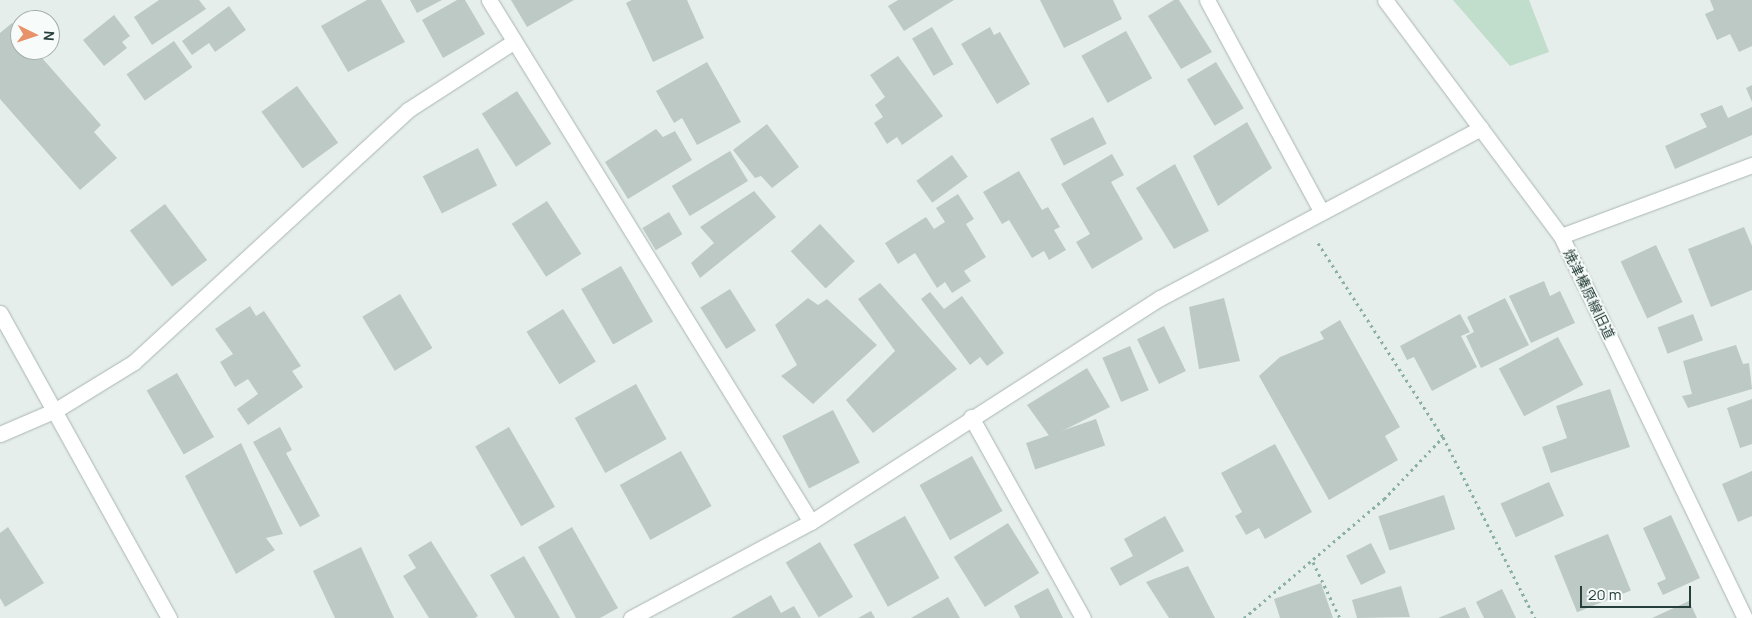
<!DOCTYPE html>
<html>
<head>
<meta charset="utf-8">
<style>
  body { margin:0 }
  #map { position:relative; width:1752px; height:618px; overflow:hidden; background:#e6eeeb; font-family:Manrope,"Noto Sans JP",sans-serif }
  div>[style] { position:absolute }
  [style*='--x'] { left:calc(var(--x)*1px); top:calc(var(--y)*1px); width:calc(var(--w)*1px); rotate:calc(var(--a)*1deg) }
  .green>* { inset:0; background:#c1ddcb }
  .building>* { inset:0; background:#bcc9c4; transform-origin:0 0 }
  .path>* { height:3px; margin-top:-1.5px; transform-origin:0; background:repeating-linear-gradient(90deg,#89afa6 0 2.5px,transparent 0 6.5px) }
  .roads { filter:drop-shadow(0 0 1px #a9b6b2) drop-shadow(0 0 1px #a9b6b2) }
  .minor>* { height:15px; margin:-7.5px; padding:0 7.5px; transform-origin:7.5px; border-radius:7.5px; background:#fff }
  span { translate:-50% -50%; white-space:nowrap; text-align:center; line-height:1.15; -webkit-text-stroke:4px #f7fbf9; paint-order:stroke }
  .street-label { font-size:14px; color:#263f3a }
  .north { position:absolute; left:10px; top:10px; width:50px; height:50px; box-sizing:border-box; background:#f7fbf9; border:1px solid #a3b0ad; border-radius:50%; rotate:94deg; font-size:14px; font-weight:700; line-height:20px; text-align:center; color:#263f3a }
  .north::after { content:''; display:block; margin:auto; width:18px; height:22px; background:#e8926a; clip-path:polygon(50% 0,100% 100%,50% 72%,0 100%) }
  .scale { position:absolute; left:1580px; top:586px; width:111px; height:22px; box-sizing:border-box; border:2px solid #263f3a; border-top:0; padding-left:6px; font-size:15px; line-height:18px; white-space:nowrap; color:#263f3a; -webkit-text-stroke:4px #f7fbf9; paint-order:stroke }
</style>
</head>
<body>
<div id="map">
  <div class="green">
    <div style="clip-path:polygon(1453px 0,1529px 0,1549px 52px,1510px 66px)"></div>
  </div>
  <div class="building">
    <div style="clip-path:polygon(159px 0,199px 0,206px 9px,152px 45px,134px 17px)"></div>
    <div style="clip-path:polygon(367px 0,381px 0,405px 42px,348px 72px,321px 26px)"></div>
    <div style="clip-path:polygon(410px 0,442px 0,417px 13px)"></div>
    <div style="clip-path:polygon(457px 0,465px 0,485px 34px,443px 58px,422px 20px)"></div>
    <div style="clip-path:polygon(511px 0,574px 0,527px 27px)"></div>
    <div style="clip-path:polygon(632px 0,687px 0,704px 38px,653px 62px,626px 3px)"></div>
    <div style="clip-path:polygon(898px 0,954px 0,904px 31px,888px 6px)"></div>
    <div style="clip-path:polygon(1040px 0,1113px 0,1122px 19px,1064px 48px)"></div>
    <div style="clip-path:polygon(1174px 0,1179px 0,1212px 52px,1181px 69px,1148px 16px)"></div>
    <div style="clip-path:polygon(1710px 0,1752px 0,1752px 46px,1739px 52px,1730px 34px,1717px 40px,1705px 14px,1714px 10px)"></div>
    <div style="clip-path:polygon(229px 6px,246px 30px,215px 52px,209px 43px,192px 55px,182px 41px)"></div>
    <div style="clip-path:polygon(114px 15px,130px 36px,122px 42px,127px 48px,104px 66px,83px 40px)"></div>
    <div style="clip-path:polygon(12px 23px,20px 32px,20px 50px,35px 50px,101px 125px,94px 132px,117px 158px,80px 190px,0 99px,0 33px)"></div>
    <div style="left:932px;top:27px;width:43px;height:23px;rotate:60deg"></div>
    <div style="clip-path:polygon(990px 27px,994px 35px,1000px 32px,1030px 84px,997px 104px,961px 44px)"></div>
    <div style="left:1126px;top:31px;width:54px;height:51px;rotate:61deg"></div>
    <div style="left:174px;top:41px;width:32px;height:58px;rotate:55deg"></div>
    <div style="clip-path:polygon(898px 56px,943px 116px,902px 145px,897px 137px,887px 144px,874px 123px,883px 117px,875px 105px,885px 97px,870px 75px)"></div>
    <div style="clip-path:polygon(707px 62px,741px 122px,697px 145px,682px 118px,674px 123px,656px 91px)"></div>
    <div style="left:1216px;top:62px;width:54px;height:34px;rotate:59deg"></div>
    <div style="clip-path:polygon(1752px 85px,1752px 102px,1746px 88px)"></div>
    <div style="left:297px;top:86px;width:70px;height:44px;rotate:54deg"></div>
    <div style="left:517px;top:91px;width:63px;height:42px;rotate:57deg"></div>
    <div style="clip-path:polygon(1722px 105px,1728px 118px,1752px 107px,1752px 135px,1675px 169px,1665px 146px,1707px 127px,1700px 114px)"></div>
    <div style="left:1093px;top:117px;width:30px;height:48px;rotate:63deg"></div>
    <div style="clip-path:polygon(1247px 122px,1272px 168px,1218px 206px,1193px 156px)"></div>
    <div style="clip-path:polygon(767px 124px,799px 167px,772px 188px,761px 176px,755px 178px,733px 150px)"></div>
    <div style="clip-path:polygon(656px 129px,663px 137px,675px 131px,692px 160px,628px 199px,605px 162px)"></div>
    <div style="left:478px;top:148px;width:42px;height:62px;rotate:63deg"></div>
    <div style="left:730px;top:151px;width:35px;height:68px;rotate:59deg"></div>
    <div style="clip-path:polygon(1112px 154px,1124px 175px,1111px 182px,1143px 239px,1092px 269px,1076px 242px,1090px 234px,1061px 184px)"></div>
    <div style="left:952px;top:155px;width:27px;height:44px;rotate:54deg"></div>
    <div style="clip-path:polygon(1175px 164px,1209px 231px,1174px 249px,1136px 188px)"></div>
    <div style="clip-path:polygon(1019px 171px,1042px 210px,1048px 207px,1060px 227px,1054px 230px,1066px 250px,1049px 260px,1044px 251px,1032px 258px,1009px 220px,1002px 224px,983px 192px)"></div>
    <div style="clip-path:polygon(754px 191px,776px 217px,700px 278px,691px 263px,714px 243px,700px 227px)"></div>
    <div style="clip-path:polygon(958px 194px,974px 219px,966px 224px,986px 257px,964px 271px,971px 281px,952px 293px,945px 282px,937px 288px,915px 253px,898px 264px,885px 243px,926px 217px,934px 229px,945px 222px,936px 208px)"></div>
    <div style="left:547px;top:201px;width:63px;height:42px;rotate:57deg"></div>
    <div style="left:165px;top:204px;width:70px;height:44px;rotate:53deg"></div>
    <div style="left:669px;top:212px;width:26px;height:31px;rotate:59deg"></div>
    <div style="left:820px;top:224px;width:51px;height:40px;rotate:47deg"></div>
    <div style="clip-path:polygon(1744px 227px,1752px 246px,1752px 290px,1711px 307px,1688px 249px)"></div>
    <div style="left:1656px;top:245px;width:63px;height:39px;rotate:65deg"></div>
    <div style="left:621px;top:266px;width:64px;height:46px;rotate:60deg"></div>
    <div style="clip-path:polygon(1544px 281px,1550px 296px,1560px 291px,1575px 323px,1531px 343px,1509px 296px)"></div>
    <div style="clip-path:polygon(880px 283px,957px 369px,873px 433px,846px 400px,895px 351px,858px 299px)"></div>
    <div style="left:730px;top:289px;width:49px;height:35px;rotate:58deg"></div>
    <div style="clip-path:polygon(930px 292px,944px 309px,962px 296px,1004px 353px,987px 366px,980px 357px,970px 365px,921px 299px)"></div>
    <div style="left:400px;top:294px;width:63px;height:44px;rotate:59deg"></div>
    <div style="clip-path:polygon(808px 298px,818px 305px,827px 299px,877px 345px,813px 404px,781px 376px,797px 365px,775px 325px)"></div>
    <div style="clip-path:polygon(1224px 298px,1240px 361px,1199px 369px,1189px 307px)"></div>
    <div style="clip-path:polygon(1505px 298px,1529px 345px,1481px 368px,1466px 336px,1474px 332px,1467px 317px)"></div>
    <div style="clip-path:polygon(250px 306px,256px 316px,264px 311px,301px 366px,292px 371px,303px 387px,248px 425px,237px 409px,258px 394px,248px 379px,235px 387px,220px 362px,233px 354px,215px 329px)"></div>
    <div style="left:563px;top:309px;width:62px;height:43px;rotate:58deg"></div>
    <div style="clip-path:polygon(1460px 314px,1470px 332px,1461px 336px,1477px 367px,1432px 391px,1414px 357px,1407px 360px,1400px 346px)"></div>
    <div style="left:1693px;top:314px;width:28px;height:38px;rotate:69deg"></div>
    <div style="clip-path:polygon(1340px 320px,1400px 427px,1385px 436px,1398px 460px,1329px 500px,1259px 376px,1280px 357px,1324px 339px,1320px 332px)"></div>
    <div style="left:1164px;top:326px;width:50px;height:30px;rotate:64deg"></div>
    <div style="left:1558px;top:337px;width:54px;height:67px;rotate:62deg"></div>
    <div style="clip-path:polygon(1736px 345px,1743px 364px,1749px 363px,1752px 389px,1688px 408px,1682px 396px,1692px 394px,1683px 361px)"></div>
    <div style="left:1130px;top:346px;width:48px;height:30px;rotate:67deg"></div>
    <div style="clip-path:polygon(1087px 368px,1110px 407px,1050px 437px,1027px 405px)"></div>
    <div style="left:177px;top:373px;width:74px;height:35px;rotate:60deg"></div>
    <div style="left:636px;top:384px;width:63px;height:70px;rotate:61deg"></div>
    <div style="clip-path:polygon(1610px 389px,1630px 447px,1551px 473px,1542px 447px,1567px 438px,1556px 406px)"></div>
    <div style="clip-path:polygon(1752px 399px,1752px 444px,1740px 448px,1727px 408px)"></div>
    <div style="left:833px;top:410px;width:59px;height:57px;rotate:63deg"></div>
    <div style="left:1096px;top:419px;width:28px;height:74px;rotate:71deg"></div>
    <div style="clip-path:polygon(280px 427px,292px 450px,286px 453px,320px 516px,300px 527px,253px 442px)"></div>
    <div style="left:509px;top:427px;width:92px;height:39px;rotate:60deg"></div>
    <div style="clip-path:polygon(241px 443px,283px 534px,266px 538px,275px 550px,236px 574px,185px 476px)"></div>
    <div style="clip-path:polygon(1275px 444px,1312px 512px,1265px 539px,1259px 528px,1246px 535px,1235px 516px,1242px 512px,1221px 473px)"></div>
    <div style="left:681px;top:451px;width:63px;height:70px;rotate:61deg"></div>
    <div style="left:972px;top:456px;width:63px;height:60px;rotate:61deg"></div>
    <div style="clip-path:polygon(1752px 471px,1752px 516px,1738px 522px,1722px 484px)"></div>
    <div style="left:1549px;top:482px;width:37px;height:53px;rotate:66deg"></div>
    <div style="left:1444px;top:495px;width:36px;height:69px;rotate:72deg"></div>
    <div style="clip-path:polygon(1671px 515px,1700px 578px,1663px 595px,1657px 583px,1666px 579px,1643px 528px)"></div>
    <div style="left:905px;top:516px;width:71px;height:59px;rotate:61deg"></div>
    <div style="clip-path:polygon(1165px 516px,1184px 551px,1120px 586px,1110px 568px,1133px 556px,1124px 539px)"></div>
    <div style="left:1008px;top:523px;width:59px;height:64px;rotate:58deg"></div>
    <div style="clip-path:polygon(8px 527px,44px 583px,5px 607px,0 598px,0 533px)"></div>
    <div style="clip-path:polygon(572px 527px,618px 608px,600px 618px,576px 618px,538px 547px)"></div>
    <div style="left:1608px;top:534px;width:61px;height:58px;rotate:68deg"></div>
    <div style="clip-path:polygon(431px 541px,478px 616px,475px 618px,429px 618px,403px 576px,416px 568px,408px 555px)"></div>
    <div style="left:820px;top:542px;width:64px;height:40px;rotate:59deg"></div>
    <div style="left:1371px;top:543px;width:33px;height:28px;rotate:63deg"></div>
    <div style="clip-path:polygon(361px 547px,394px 618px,335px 618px,313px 571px)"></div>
    <div style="clip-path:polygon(524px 556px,560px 618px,515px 618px,490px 575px)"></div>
    <div style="clip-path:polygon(1188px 566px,1215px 618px,1169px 618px,1146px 582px)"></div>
    <div style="clip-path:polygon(1321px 583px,1333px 618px,1280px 618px,1274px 599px)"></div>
    <div style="clip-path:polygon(1401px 586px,1410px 617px,1357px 618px,1352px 600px)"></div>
    <div style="clip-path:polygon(1048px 588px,1063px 618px,1020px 618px,1014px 606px)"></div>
    <div style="clip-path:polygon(1502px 589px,1516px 618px,1484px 618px,1476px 602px)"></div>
    <div style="clip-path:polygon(771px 595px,781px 613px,794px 606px,801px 618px,731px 618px)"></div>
    <div style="clip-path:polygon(948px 597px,960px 618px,911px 618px)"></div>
    <div style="clip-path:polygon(1689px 601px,1697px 618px,1652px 618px)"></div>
    <div style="clip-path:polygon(1465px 607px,1470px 618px,1438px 618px)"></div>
    <div style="clip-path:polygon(871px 611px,875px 618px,858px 618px)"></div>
  </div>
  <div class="path">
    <div style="--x:1318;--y:243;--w:231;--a:57.2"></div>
    <div style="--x:1443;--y:437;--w:203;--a:63.1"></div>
    <div style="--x:1313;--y:562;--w:62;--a:64.3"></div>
    <div style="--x:1244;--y:618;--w:184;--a:-40.4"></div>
    <div style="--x:1384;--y:499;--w:86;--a:-46.4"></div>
  </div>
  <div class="roads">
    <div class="minor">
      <div style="--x:489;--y:0;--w:613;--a:58.33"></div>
      <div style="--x:1207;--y:0;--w:240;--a:61.6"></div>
      <div style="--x:1385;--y:0;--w:294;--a:53.3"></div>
      <div style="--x:1561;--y:236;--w:424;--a:64.3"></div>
      <div style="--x:1561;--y:236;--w:204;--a:-20.4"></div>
      <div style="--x:0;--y:313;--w:349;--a:61"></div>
      <div style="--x:971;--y:417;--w:230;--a:60.9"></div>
      <div style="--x:0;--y:434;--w:61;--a:-23.2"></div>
      <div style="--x:56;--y:410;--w:92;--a:-31.6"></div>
      <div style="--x:134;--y:362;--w:372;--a:-42.6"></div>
      <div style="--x:408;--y:110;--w:125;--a:-32.9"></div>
      <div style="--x:631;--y:618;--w:204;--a:-28.1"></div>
      <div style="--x:811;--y:522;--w:415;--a:-32.7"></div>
      <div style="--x:1160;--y:298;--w:363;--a:-27.9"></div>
    </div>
  </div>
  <div class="street-label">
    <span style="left:1589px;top:294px;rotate:64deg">焼津榛原線旧道</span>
  </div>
  <div class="north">N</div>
  <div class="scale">20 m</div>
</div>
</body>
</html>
